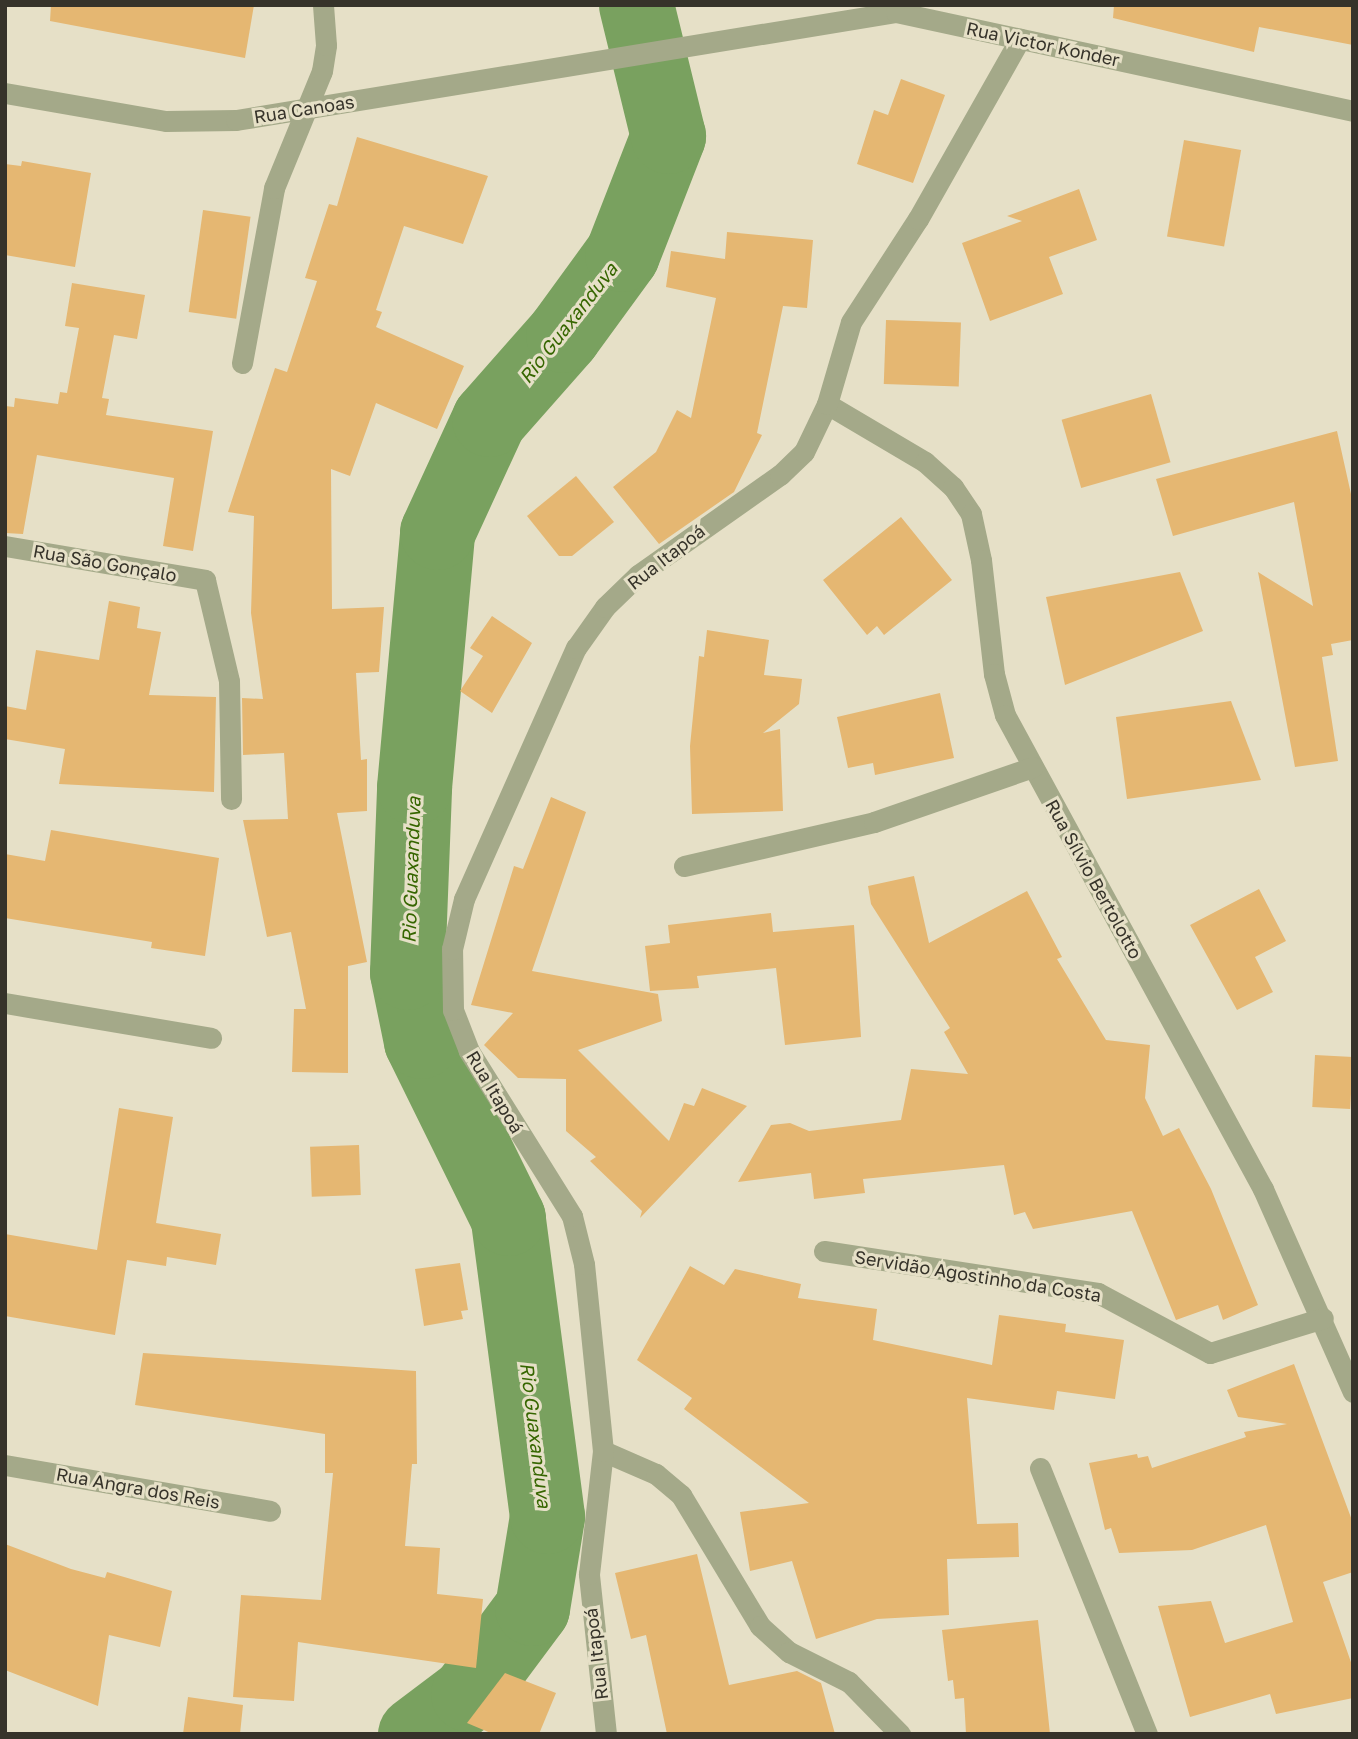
<!DOCTYPE html>
<html>
<head>
<meta charset="utf-8">
<style>
  body { margin:0 }
  #map { position:relative; width:1358px; height:1739px; overflow:hidden; background:#e6e0c7; font-family:"Golos Text",sans-serif }
  div>[style] { position:absolute }
  [style*='--x'] { left:calc(var(--x)*1px); top:calc(var(--y)*1px); width:calc(var(--w)*1px); rotate:calc(var(--a)*1deg) }
  .river>* { height:75px; margin:-37.5px; padding:0 37.5px; transform-origin:37.5px; border-radius:37.5px; background:#79a15f }
  .building>* { inset:0; background:#e5b772; transform-origin:0 0 }
  .street>* { height:21px; margin:-10.5px; padding:0 10.5px; transform-origin:10.5px; border-radius:10.5px; background:#a4a989 }
  span { translate:-50% -50%; white-space:nowrap; text-align:center; line-height:1.15; -webkit-text-stroke:6px #e6e0c7; paint-order:stroke }
  .street-label { font-size:18px; color:#36332a }
  .water-label { font-size:19px; color:#366600; font-style:italic }
  .frame { position:absolute; inset:0; border:7px solid #36332a; pointer-events:none }
</style>
</head>
<body>
<div id="map">
  <div class="river">
    <div style="--x:415;--y:1734;--w:66;--a:-37"></div>
    <div style="--x:468;--y:1694;--w:107;--a:-53.3"></div>
    <div style="--x:532;--y:1608;--w:93;--a:-80.7"></div>
    <div style="--x:547;--y:1516;--w:301;--a:-97.5"></div>
    <div style="--x:508;--y:1218;--w:197;--a:-116.2"></div>
    <div style="--x:421;--y:1041;--w:70;--a:-101.5"></div>
    <div style="--x:407;--y:972;--w:185;--a:-87.8"></div>
    <div style="--x:414;--y:787;--w:256;--a:-84.8"></div>
    <div style="--x:437;--y:532;--w:124;--a:-65.3"></div>
    <div style="--x:489;--y:419;--w:112;--a:-48.6"></div>
    <div style="--x:563;--y:335;--w:100;--a:-53.9"></div>
    <div style="--x:622;--y:254;--w:127;--a:-68.7"></div>
    <div style="--x:668;--y:136;--w:135;--a:-103.7"></div>
  </div>
  <div class="building">
    <div style="clip-path:polygon(51px 5px,254px 5px,245px 58px,50px 21px)"></div>
    <div style="clip-path:polygon(1114px 5px,1353px 5px,1353px 45px,1259px 27px,1254px 52px,1113px 18px)"></div>
    <div style="clip-path:polygon(901px 79px,945px 95px,913px 183px,857px 164px,874px 110px,888px 115px)"></div>
    <div style="clip-path:polygon(357px 137px,488px 176px,463px 244px,404px 226px,376px 310px,382px 312px,376px 327px,464px 366px,437px 429px,376px 403px,350px 476px,331px 469px,332px 609px,384px 607px,379px 672px,356px 673px,361px 760px,367px 759px,367px 811px,337px 813px,367px 962px,348px 966px,348px 1073px,292px 1072px,294px 1009px,306px 1009px,291px 932px,267px 937px,243px 820px,288px 819px,284px 753px,243px 755px,242px 698px,263px 699px,251px 613px,254px 516px,228px 512px,275px 368px,287px 372px,317px 281px,305px 278px,329px 204px,337px 206px)"></div>
    <div style="left:1184px;top:140px;width:58px;height:98px;rotate:10deg"></div>
    <div style="clip-path:polygon(22px 161px,91px 173px,75px 267px,5px 255px,5px 164px,21px 166px)"></div>
    <div style="clip-path:polygon(1079px 189px,1097px 240px,1049px 257px,1063px 294px,990px 321px,962px 243px,1022px 221px,1007px 216px)"></div>
    <div style="left:203px;top:210px;width:48px;height:103px;rotate:8deg"></div>
    <div style="clip-path:polygon(727px 232px,813px 240px,807px 308px,783px 306px,757px 433px,762px 435px,734px 492px,659px 544px,613px 487px,656px 452px,677px 410px,691px 418px,716px 298px,666px 287px,671px 251px,725px 259px)"></div>
    <div style="clip-path:polygon(72px 283px,145px 295px,137px 339px,114px 335px,102px 398px,109px 399px,106px 415px,213px 431px,193px 551px,163px 546px,174px 478px,37px 455px,23px 534px,5px 533px,5px 406px,14px 407px,15px 398px,58px 404px,60px 392px,67px 393px,79px 328px,65px 326px)"></div>
    <div style="left:886px;top:320px;width:75px;height:64px;rotate:2deg"></div>
    <div style="left:1151px;top:394px;width:71px;height:93px;rotate:74deg"></div>
    <div style="clip-path:polygon(1337px 431px,1353px 503px,1353px 640px,1331px 644px,1333px 655px,1322px 657px,1338px 761px,1295px 767px,1258px 572px,1313px 606px,1294px 502px,1173px 536px,1156px 479px)"></div>
    <div style="clip-path:polygon(576px 476px,614px 522px,572px 556px,559px 556px,527px 516px)"></div>
    <div style="clip-path:polygon(901px 517px,952px 580px,884px 635px,877px 626px,867px 635px,823px 580px)"></div>
    <div style="clip-path:polygon(1180px 572px,1203px 631px,1065px 685px,1046px 597px)"></div>
    <div style="clip-path:polygon(109px 601px,140px 607px,137px 628px,161px 632px,149px 695px,216px 697px,214px 792px,59px 784px,65px 749px,5px 739px,5px 706px,26px 710px,36px 650px,99px 660px)"></div>
    <div style="clip-path:polygon(492px 616px,532px 643px,492px 713px,460px 691px,483px 656px,470px 648px)"></div>
    <div style="clip-path:polygon(707px 630px,769px 640px,764px 675px,802px 679px,799px 704px,763px 733px,780px 729px,783px 811px,692px 814px,690px 746px,699px 656px,704px 657px)"></div>
    <div style="clip-path:polygon(940px 693px,954px 758px,875px 775px,873px 763px,848px 768px,837px 717px)"></div>
    <div style="clip-path:polygon(1231px 701px,1261px 780px,1127px 799px,1116px 717px)"></div>
    <div style="clip-path:polygon(551px 797px,586px 812px,532px 971px,658px 994px,662px 1021px,578px 1050px,669px 1141px,684px 1103px,694px 1106px,702px 1088px,747px 1106px,640px 1218px,642px 1211px,590px 1161px,596px 1157px,566px 1131px,566px 1079px,518px 1078px,484px 1045px,513px 1013px,471px 1005px,514px 866px,523px 869px)"></div>
    <div style="clip-path:polygon(51px 830px,219px 858px,205px 956px,151px 948px,152px 942px,5px 918px,5px 854px,45px 861px)"></div>
    <div style="clip-path:polygon(914px 876px,929px 943px,1027px 891px,1062px 957px,1057px 959px,1106px 1040px,1150px 1045px,1145px 1098px,1163px 1136px,1179px 1128px,1211px 1189px,1258px 1305px,1223px 1320px,1218px 1305px,1176px 1320px,1132px 1211px,1033px 1229px,1025px 1212px,1014px 1215px,1004px 1165px,863px 1179px,865px 1193px,814px 1199px,811px 1173px,738px 1182px,771px 1125px,790px 1123px,809px 1131px,901px 1120px,911px 1069px,968px 1074px,944px 1032px,950px 1028px,871px 904px,868px 886px)"></div>
    <div style="clip-path:polygon(1259px 889px,1286px 941px,1255px 957px,1273px 992px,1237px 1010px,1190px 925px)"></div>
    <div style="clip-path:polygon(771px 913px,773px 932px,854px 925px,861px 1037px,785px 1045px,776px 968px,697px 976px,699px 988px,650px 991px,645px 946px,670px 943px,668px 925px)"></div>
    <div style="left:1315px;top:1055px;width:38px;height:52px;rotate:3deg"></div>
    <div style="clip-path:polygon(119px 1108px,173px 1117px,156px 1223px,221px 1234px,216px 1265px,167px 1257px,166px 1266px,127px 1260px,115px 1335px,5px 1316px,5px 1234px,97px 1250px)"></div>
    <div style="left:359px;top:1145px;width:50px;height:49px;rotate:88deg"></div>
    <div style="clip-path:polygon(460px 1263px,468px 1310px,461px 1311px,463px 1319px,424px 1326px,415px 1269px)"></div>
    <div style="clip-path:polygon(690px 1266px,724px 1285px,735px 1269px,801px 1284px,798px 1298px,877px 1309px,873px 1340px,992px 1365px,999px 1315px,1066px 1324px,1065px 1332px,1124px 1340px,1115px 1399px,1057px 1391px,1054px 1410px,967px 1398px,977px 1524px,1018px 1523px,1019px 1557px,947px 1559px,949px 1615px,877px 1619px,816px 1639px,792px 1561px,750px 1571px,740px 1512px,809px 1503px,684px 1409px,692px 1398px,637px 1360px)"></div>
    <div style="clip-path:polygon(143px 1353px,416px 1371px,417px 1464px,412px 1464px,405px 1546px,440px 1548px,437px 1594px,483px 1599px,476px 1668px,298px 1642px,294px 1701px,233px 1697px,241px 1595px,321px 1600px,333px 1473px,325px 1473px,325px 1434px,135px 1405px)"></div>
    <div style="clip-path:polygon(1294px 1364px,1353px 1523px,1353px 1572px,1323px 1582px,1353px 1668px,1353px 1698px,1276px 1714px,1270px 1694px,1190px 1717px,1158px 1606px,1211px 1601px,1225px 1643px,1293px 1622px,1266px 1525px,1192px 1550px,1119px 1553px,1111px 1528px,1105px 1530px,1089px 1463px,1137px 1454px,1138px 1458px,1148px 1456px,1152px 1468px,1246px 1437px,1244px 1432px,1287px 1424px,1238px 1417px,1227px 1390px)"></div>
    <div style="clip-path:polygon(5px 1544px,71px 1569px,105px 1578px,107px 1572px,172px 1591px,160px 1647px,109px 1635px,98px 1706px,5px 1670px)"></div>
    <div style="clip-path:polygon(697px 1554px,729px 1685px,797px 1671px,821px 1683px,835px 1734px,667px 1734px,646px 1635px,631px 1639px,615px 1573px)"></div>
    <div style="clip-path:polygon(1038px 1620px,1050px 1734px,966px 1734px,964px 1698px,955px 1699px,953px 1680px,948px 1681px,942px 1630px)"></div>
    <div style="clip-path:polygon(505px 1673px,556px 1693px,539px 1734px,493px 1734px,467px 1723px)"></div>
    <div style="clip-path:polygon(188px 1697px,243px 1705px,240px 1734px,183px 1734px)"></div>
  </div>
  <div class="street">
    <div style="--x:5;--y:93;--w:163;--a:9.9"></div>
    <div style="--x:166;--y:121;--w:70;--a:-0.8"></div>
    <div style="--x:236;--y:120;--w:669;--a:-9.29"></div>
    <div style="--x:896;--y:12;--w:468;--a:12.2"></div>
    <div style="--x:242;--y:363;--w:178;--a:-79.6"></div>
    <div style="--x:274;--y:188;--w:126;--a:-67.7"></div>
    <div style="--x:322;--y:71;--w:26;--a:-81"></div>
    <div style="--x:326;--y:45;--w:40;--a:-94.3"></div>
    <div style="--x:827;--y:404;--w:114;--a:30.6"></div>
    <div style="--x:925;--y:462;--w:38;--a:42"></div>
    <div style="--x:953;--y:487;--w:32;--a:56"></div>
    <div style="--x:971;--y:514;--w:47;--a:77.7"></div>
    <div style="--x:981;--y:560;--w:115;--a:83.5"></div>
    <div style="--x:994;--y:674;--w:42;--a:75"></div>
    <div style="--x:1005;--y:715;--w:540;--a:61.44"></div>
    <div style="--x:1263;--y:1189;--w:222;--a:66.1"></div>
    <div style="--x:5;--y:546;--w:203;--a:9.6"></div>
    <div style="--x:205;--y:580;--w:104;--a:76.6"></div>
    <div style="--x:229;--y:681;--w:118;--a:89"></div>
    <div style="--x:684;--y:866;--w:195;--a:-13"></div>
    <div style="--x:874;--y:822;--w:168;--a:-19.1"></div>
    <div style="--x:5;--y:1003;--w:209;--a:9.6"></div>
    <div style="--x:824;--y:1251;--w:277;--a:8.7"></div>
    <div style="--x:1098;--y:1293;--w:127;--a:28.2"></div>
    <div style="--x:1210;--y:1353;--w:118;--a:-17.2"></div>
    <div style="--x:603;--y:1451;--w:58;--a:23.5"></div>
    <div style="--x:656;--y:1474;--w:33;--a:40"></div>
    <div style="--x:681;--y:1495;--w:153;--a:58.9"></div>
    <div style="--x:760;--y:1626;--w:39;--a:42"></div>
    <div style="--x:789;--y:1652;--w:67;--a:26.6"></div>
    <div style="--x:849;--y:1682;--w:73;--a:45.6"></div>
    <div style="--x:5;--y:1465;--w:269;--a:9.8"></div>
    <div style="--x:1040;--y:1468;--w:287;--a:68.1"></div>
    <div style="--x:606;--y:1734;--w:161;--a:-96.1"></div>
    <div style="--x:589;--y:1574;--w:124;--a:-83.5"></div>
    <div style="--x:603;--y:1451;--w:188;--a:-95.8"></div>
    <div style="--x:584;--y:1264;--w:49;--a:-104"></div>
    <div style="--x:572;--y:1216;--w:195;--a:-122"></div>
    <div style="--x:469;--y:1051;--w:44;--a:-111.3"></div>
    <div style="--x:453;--y:1010;--w:61;--a:-90.9"></div>
    <div style="--x:452;--y:949;--w:51;--a:-76.5"></div>
    <div style="--x:464;--y:899;--w:275;--a:-66"></div>
    <div style="--x:576;--y:648;--w:50;--a:-54.7"></div>
    <div style="--x:605;--y:607;--w:46;--a:-44.1"></div>
    <div style="--x:638;--y:575;--w:174;--a:-35.2"></div>
    <div style="--x:780;--y:475;--w:33;--a:-44"></div>
    <div style="--x:804;--y:452;--w:53;--a:-64.4"></div>
    <div style="--x:827;--y:404;--w:85;--a:-73.7"></div>
    <div style="--x:851;--y:322;--w:123;--a:-57"></div>
    <div style="--x:918;--y:219;--w:207;--a:-60.5"></div>
  </div>
  <div class="street-label">
    <span style="left:1043px;top:44px;rotate:12deg">Rua Victor Konder</span>
    <span style="left:304px;top:109px;rotate:-9deg">Rua Canoas</span>
    <span style="left:666px;top:557px;rotate:-38deg">Rua Itapoá</span>
    <span style="left:105px;top:563px;rotate:10deg">Rua São Gonçalo</span>
    <span style="left:1094px;top:879px;rotate:61deg">Rua Sílvio Bertolotto</span>
    <span style="left:495px;top:1092px;rotate:59deg">Rua Itapoá</span>
    <span style="left:978px;top:1276px;rotate:9deg">Servidão Agostinho da Costa</span>
    <span style="left:138px;top:1488px;rotate:10deg">Rua Angra dos Reis</span>
    <span style="left:596px;top:1654px;rotate:-97deg">Rua Itapoá</span>
  </div>
  <div class="water-label">
    <span style="left:568px;top:323px;rotate:-52deg">Rio Guaxanduva</span>
    <span style="left:411px;top:870px;rotate:-88deg">Rio Guaxanduva</span>
    <span style="left:536px;top:1435px;rotate:83deg">Rio Guaxanduva</span>
  </div>
  <div class="frame"></div>
</div>
</body>
</html>
